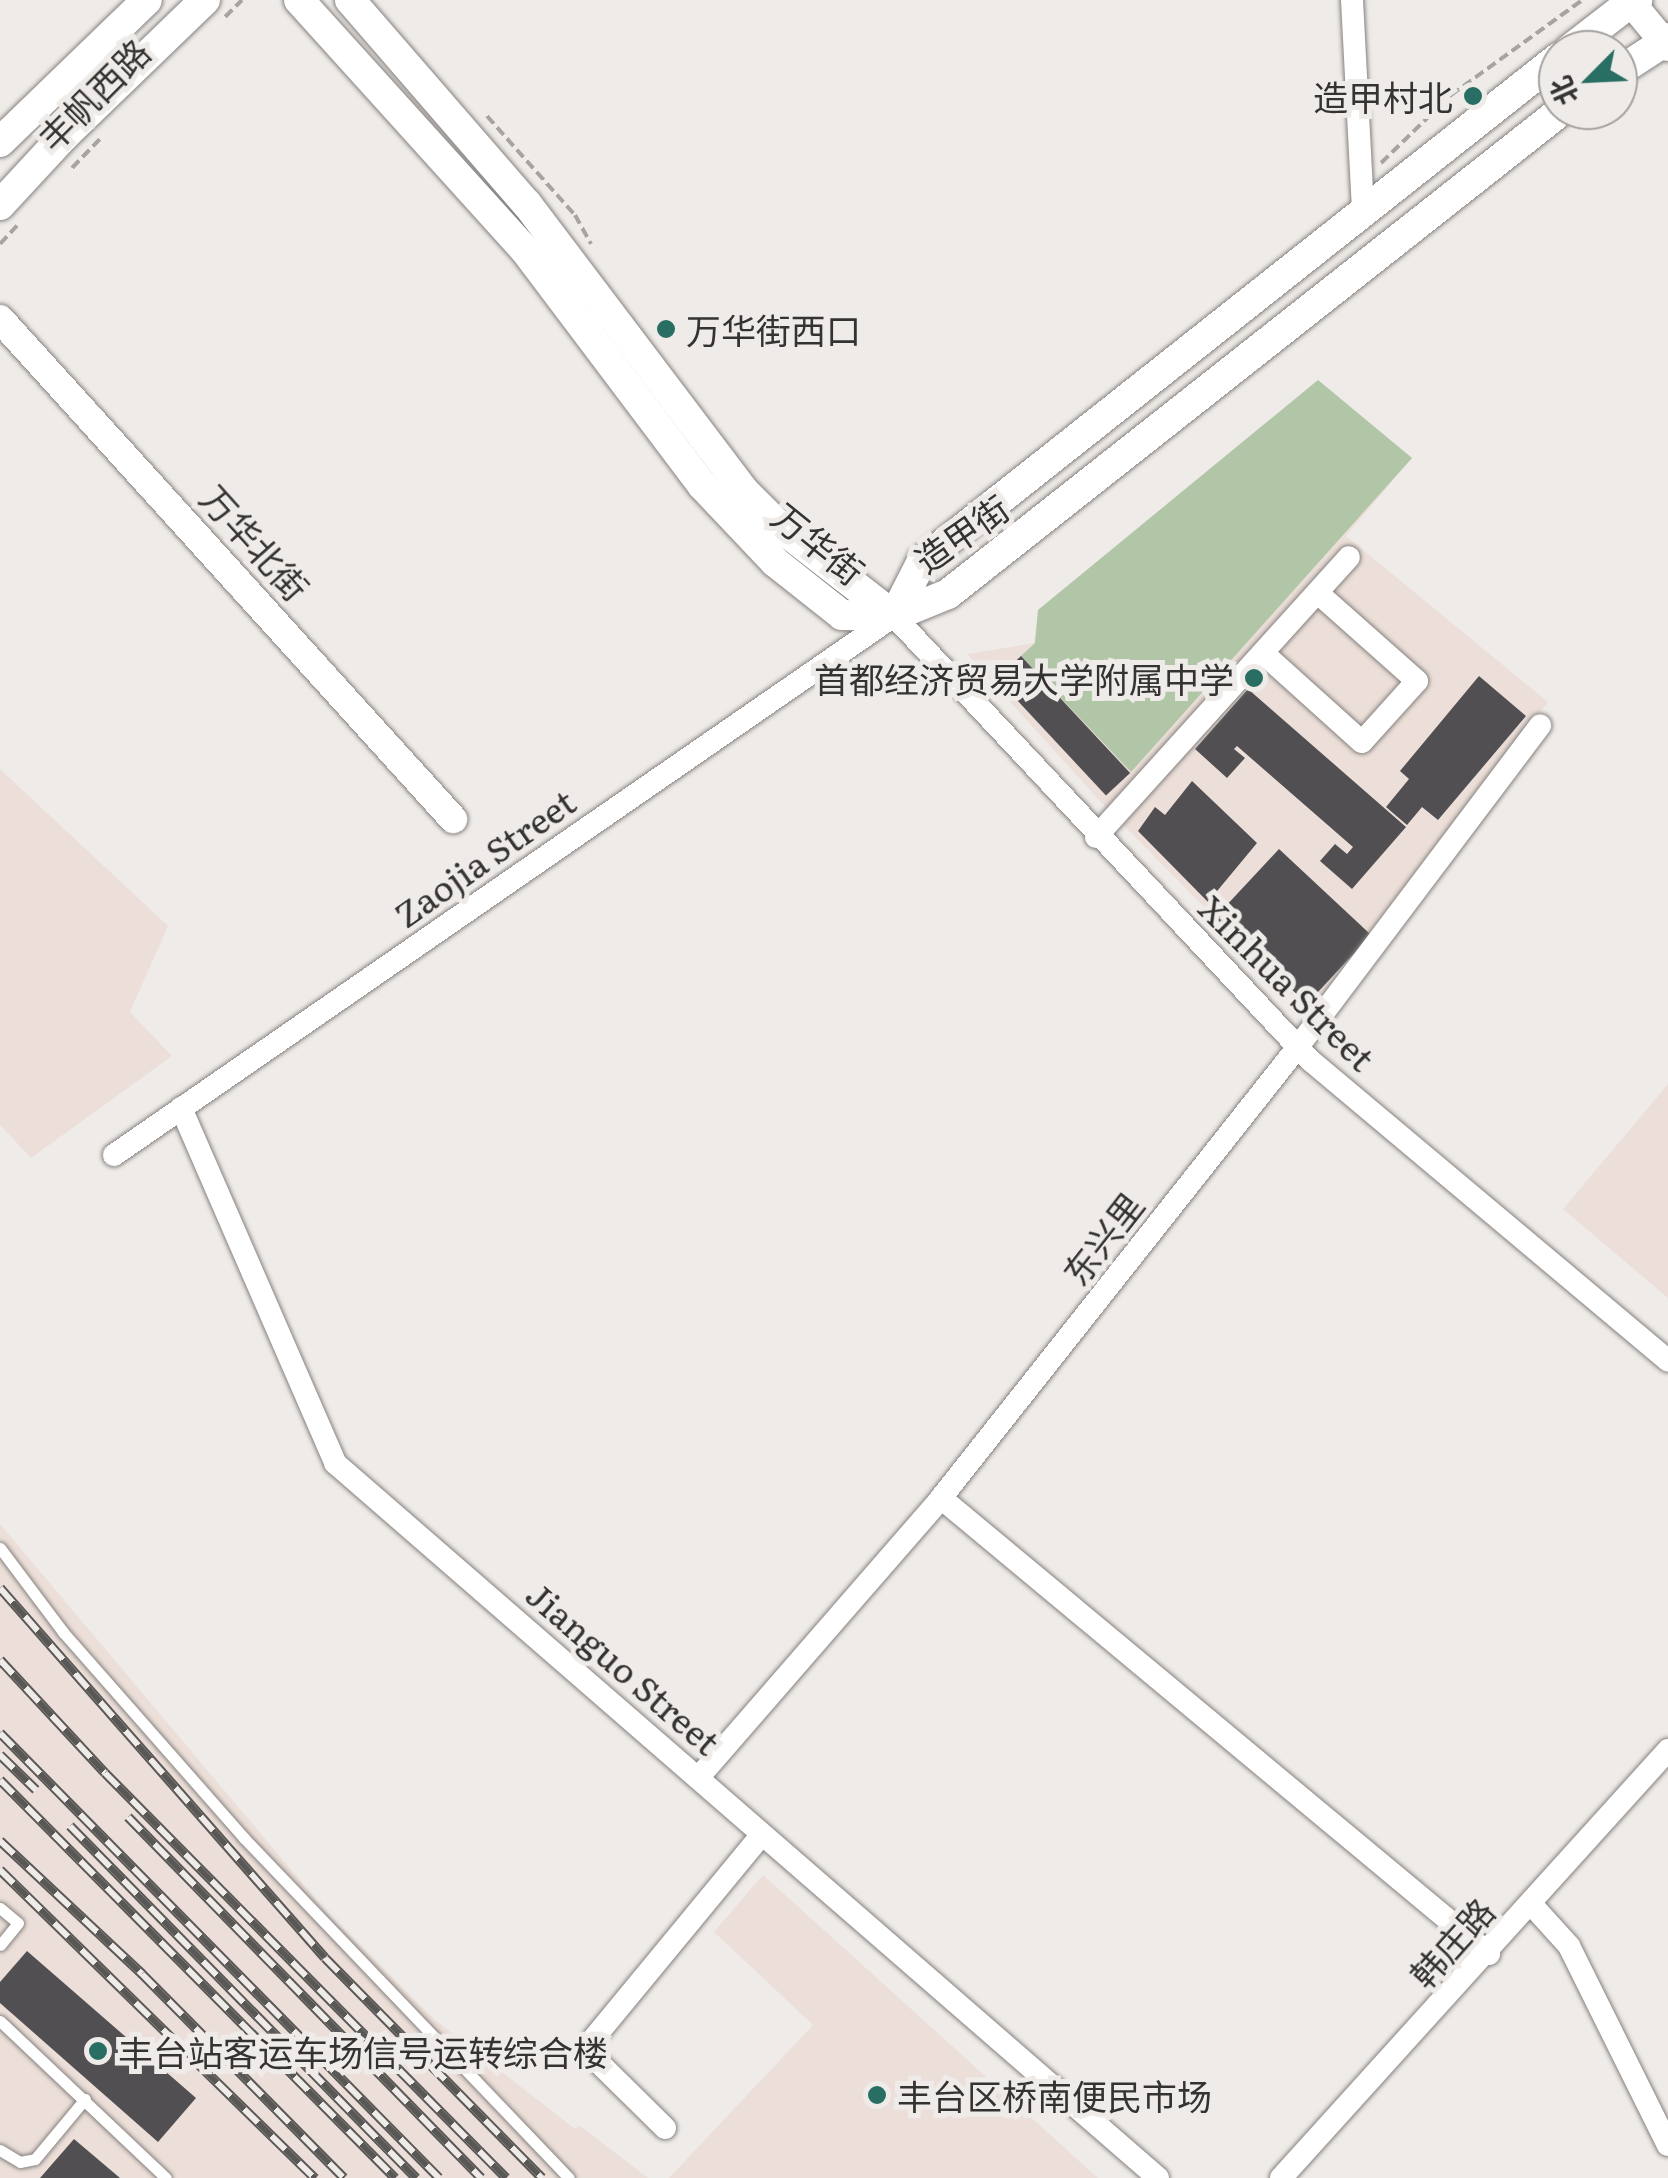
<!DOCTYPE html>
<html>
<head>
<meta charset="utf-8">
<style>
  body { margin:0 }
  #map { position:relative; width:1668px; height:2178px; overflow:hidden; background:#efebe8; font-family:Literata,"Noto Sans SC",serif }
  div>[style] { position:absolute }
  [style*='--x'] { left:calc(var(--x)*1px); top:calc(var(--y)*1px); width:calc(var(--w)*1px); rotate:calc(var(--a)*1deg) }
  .built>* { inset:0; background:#ecdfd9 }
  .green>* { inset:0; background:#b0c6a7 }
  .building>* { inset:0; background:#514f52; transform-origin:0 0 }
  .path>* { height:4px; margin-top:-2px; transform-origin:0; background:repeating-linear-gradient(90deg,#a6a3a1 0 10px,transparent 0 15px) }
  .roads { filter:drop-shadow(0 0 2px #85817f) drop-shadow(0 0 2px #85817f) }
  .service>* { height:11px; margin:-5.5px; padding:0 5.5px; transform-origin:5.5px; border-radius:5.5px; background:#fff }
  .minor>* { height:22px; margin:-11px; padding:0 11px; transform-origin:11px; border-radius:11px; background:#fff }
  .tertiary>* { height:28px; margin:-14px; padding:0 14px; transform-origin:14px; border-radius:14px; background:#fff }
  .secondary>* { height:30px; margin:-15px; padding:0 15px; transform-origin:15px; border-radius:15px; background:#fff }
  .primary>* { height:35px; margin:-17.5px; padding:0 17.5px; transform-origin:17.5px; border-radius:17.5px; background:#fff }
  .rail>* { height:10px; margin-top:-5px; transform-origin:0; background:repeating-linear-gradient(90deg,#efebe8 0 19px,#5a5856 0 38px); box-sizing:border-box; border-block:2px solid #5a5856 }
  .dots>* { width:28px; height:28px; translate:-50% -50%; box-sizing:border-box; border:5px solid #efebe8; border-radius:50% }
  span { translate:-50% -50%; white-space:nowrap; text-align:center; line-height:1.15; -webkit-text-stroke:10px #efebe8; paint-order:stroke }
  .street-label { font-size:35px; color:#353332 }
  .poi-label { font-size:35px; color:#353332 }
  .right { translate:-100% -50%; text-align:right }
  .left { translate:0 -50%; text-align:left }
  .north { position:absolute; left:1538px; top:30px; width:100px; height:100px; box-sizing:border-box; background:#efebe8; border:2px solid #a5a19f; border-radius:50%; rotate:246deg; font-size:28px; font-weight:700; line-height:40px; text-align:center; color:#353332 }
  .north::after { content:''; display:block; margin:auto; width:35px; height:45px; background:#286e62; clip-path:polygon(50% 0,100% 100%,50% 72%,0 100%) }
</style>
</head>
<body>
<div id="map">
  <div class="built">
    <div style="clip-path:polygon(1318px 380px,1412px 458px,1346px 536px,1548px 702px,1308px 1013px,1099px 800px,967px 654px,1034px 643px,1038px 610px)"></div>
    <div style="clip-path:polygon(0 769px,168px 926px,130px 1012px,172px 1056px,31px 1158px,0 1125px)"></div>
    <div style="clip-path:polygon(1668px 1084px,1668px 1298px,1563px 1209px)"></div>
    <div style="clip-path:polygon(0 1524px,330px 1916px,434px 2019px,575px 2129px,579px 2125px,648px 2178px,0 2178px)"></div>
    <div style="clip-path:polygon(763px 1875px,1098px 2178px,669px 2178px,813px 2025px,714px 1932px)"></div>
  </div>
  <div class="green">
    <div style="clip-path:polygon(1318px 380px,1412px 458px,1131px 772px,1021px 656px,1035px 643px,1038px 610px)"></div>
  </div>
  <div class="building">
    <div style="left:1021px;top:656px;width:160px;height:33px;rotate:47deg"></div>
    <div style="clip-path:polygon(1479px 676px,1526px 716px,1438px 820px,1422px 807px,1407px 825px,1386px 807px,1409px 779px,1400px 771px)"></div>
    <div style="clip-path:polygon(1248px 689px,1406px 827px,1352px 889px,1320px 861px,1335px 844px,1347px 854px,1353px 847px,1237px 746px,1234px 749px,1245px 758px,1227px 778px,1195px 749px)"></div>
    <div style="clip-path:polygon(1192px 781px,1257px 843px,1208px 902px,1138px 831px,1155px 807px,1165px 815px)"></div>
    <div style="left:1279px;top:849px;width:126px;height:94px;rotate:43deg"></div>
    <div style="clip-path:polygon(27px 1951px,196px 2098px,158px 2142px,0 2003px,0 1982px)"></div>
    <div style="clip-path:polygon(74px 2139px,120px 2178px,40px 2178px)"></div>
  </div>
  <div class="path">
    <div style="--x:225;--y:17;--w:24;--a:-45"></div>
    <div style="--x:487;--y:116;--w:132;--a:48.4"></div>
    <div style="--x:575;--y:215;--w:33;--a:61"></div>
    <div style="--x:1381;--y:163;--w:98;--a:-44.2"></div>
    <div style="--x:1451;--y:95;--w:162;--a:-35.9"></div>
    <div style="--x:72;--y:168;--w:40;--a:-46"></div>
    <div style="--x:0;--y:244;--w:25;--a:-47"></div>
  </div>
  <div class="roads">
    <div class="service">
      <div style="--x:0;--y:1548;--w:105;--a:53.1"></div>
      <div style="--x:63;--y:1632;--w:274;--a:48.7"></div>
      <div style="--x:244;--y:1838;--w:470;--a:46.3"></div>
      <div style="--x:0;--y:1908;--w:23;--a:40"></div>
      <div style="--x:18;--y:1923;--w:28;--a:129"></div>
      <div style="--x:0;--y:2021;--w:228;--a:43.4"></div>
      <div style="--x:0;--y:2150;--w:23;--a:31"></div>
      <div style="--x:20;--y:2162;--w:15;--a:-11"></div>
      <div style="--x:35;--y:2159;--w:78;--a:-50.2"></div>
    </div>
    <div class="minor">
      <div style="--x:1352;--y:0;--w:209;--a:87"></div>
      <div style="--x:1263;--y:653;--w:133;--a:42"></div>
      <div style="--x:1362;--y:742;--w:82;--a:-48"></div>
      <div style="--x:1417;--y:681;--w:132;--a:-138.4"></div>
      <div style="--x:1096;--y:837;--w:377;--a:-47.9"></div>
      <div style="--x:181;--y:1108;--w:387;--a:66.5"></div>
      <div style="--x:335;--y:1463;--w:1090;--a:40.98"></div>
      <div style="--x:114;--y:1155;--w:948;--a:-34.65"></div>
      <div style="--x:894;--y:616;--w:610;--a:46.86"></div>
      <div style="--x:1311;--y:1061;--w:466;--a:40"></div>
      <div style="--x:941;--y:1498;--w:713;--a:39.76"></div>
      <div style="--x:698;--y:1778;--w:371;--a:-49"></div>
      <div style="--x:941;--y:1498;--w:574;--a:-51.65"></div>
      <div style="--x:1297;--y:1048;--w:404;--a:-53"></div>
      <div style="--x:1532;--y:1905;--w:55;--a:47.9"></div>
      <div style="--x:1569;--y:1946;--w:222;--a:63.6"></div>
      <div style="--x:665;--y:2128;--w:112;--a:-135.4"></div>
      <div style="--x:585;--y:2049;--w:278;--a:-50.5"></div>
      <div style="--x:1281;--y:2178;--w:577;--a:-47.88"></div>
    </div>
    <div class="tertiary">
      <div style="--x:1629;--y:0;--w:61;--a:50.3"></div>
      <div style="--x:0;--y:319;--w:675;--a:47.82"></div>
    </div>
    <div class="secondary">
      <div style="--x:299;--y:0;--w:337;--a:47.9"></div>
      <div style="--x:525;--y:250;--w:294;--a:53"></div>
      <div style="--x:702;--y:485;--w:106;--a:46.5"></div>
      <div style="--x:775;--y:562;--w:85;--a:38.3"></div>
      <div style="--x:842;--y:615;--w:52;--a:1.1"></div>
      <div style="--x:894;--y:616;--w:58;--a:-22.2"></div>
      <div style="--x:948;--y:594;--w:782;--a:-38.25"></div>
      <div style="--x:350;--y:0;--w:270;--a:49.1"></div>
      <div style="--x:527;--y:204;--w:358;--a:52.9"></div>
      <div style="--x:743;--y:490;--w:54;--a:45"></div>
      <div style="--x:781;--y:528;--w:143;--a:37.9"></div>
      <div style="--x:1569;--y:50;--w:78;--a:-37.7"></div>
      <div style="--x:1618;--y:72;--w:55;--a:-33.1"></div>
      <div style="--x:0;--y:142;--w:204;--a:-44"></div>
      <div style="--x:0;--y:205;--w:94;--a:-47.2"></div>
      <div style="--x:64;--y:136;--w:196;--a:-44"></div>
      <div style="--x:894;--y:616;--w:62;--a:-63"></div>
      <div style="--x:922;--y:561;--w:811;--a:-38.34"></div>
    </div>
    <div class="primary">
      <div style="--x:1631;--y:2;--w:4;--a:-34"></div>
      <div style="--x:1664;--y:42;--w:4;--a:-27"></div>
    </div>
  </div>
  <div class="rail">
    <div style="--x:0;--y:1588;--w:492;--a:48.7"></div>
    <div style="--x:325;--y:1958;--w:309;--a:45.4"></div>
    <div style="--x:0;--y:1660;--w:154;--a:47.1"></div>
    <div style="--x:105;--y:1773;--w:570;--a:45.28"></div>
    <div style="--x:0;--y:1733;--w:625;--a:45.39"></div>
    <div style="--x:0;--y:1755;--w:50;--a:44.2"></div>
    <div style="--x:0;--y:1780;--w:561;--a:45.22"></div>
    <div style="--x:128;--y:1817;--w:505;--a:45.64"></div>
    <div style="--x:70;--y:1826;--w:494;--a:45.5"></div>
    <div style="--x:0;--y:1841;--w:195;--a:43.1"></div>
    <div style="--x:142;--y:1974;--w:287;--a:45.3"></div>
    <div style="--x:0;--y:1870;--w:441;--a:44.4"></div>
  </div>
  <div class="dots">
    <div style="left:1473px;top:96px;background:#286e62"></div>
    <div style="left:666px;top:329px;background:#286e62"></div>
    <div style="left:1254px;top:678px;background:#286e62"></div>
    <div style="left:98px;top:2051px;background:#286e62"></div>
    <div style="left:877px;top:2095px;background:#286e62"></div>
  </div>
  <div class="street-label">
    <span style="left:93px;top:94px;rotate:-45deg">丰帆西路</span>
    <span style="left:961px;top:533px;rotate:-35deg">造甲街</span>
    <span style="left:256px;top:542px;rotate:48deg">万华北街</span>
    <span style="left:819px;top:543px;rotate:39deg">万华街</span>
    <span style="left:484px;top:857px;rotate:-35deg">Zaojia Street</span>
    <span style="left:1288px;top:982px;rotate:45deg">Xinhua Street</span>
    <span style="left:1102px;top:1238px;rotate:-52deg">东兴里</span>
    <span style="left:624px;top:1667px;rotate:41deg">Jianguo Street</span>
    <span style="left:1451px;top:1942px;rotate:-48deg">韩庄路</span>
  </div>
  <div class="poi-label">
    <span class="right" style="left:1453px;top:96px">造甲村北</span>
    <span class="left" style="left:686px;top:329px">万华街西口</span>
    <span class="right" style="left:1234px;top:678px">首都经济贸易大学附属中学</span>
    <span class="left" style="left:118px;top:2051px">丰台站客运车场信号运转综合楼</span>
    <span class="left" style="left:897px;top:2095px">丰台区桥南便民市场</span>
  </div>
  <div class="north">北</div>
</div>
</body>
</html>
